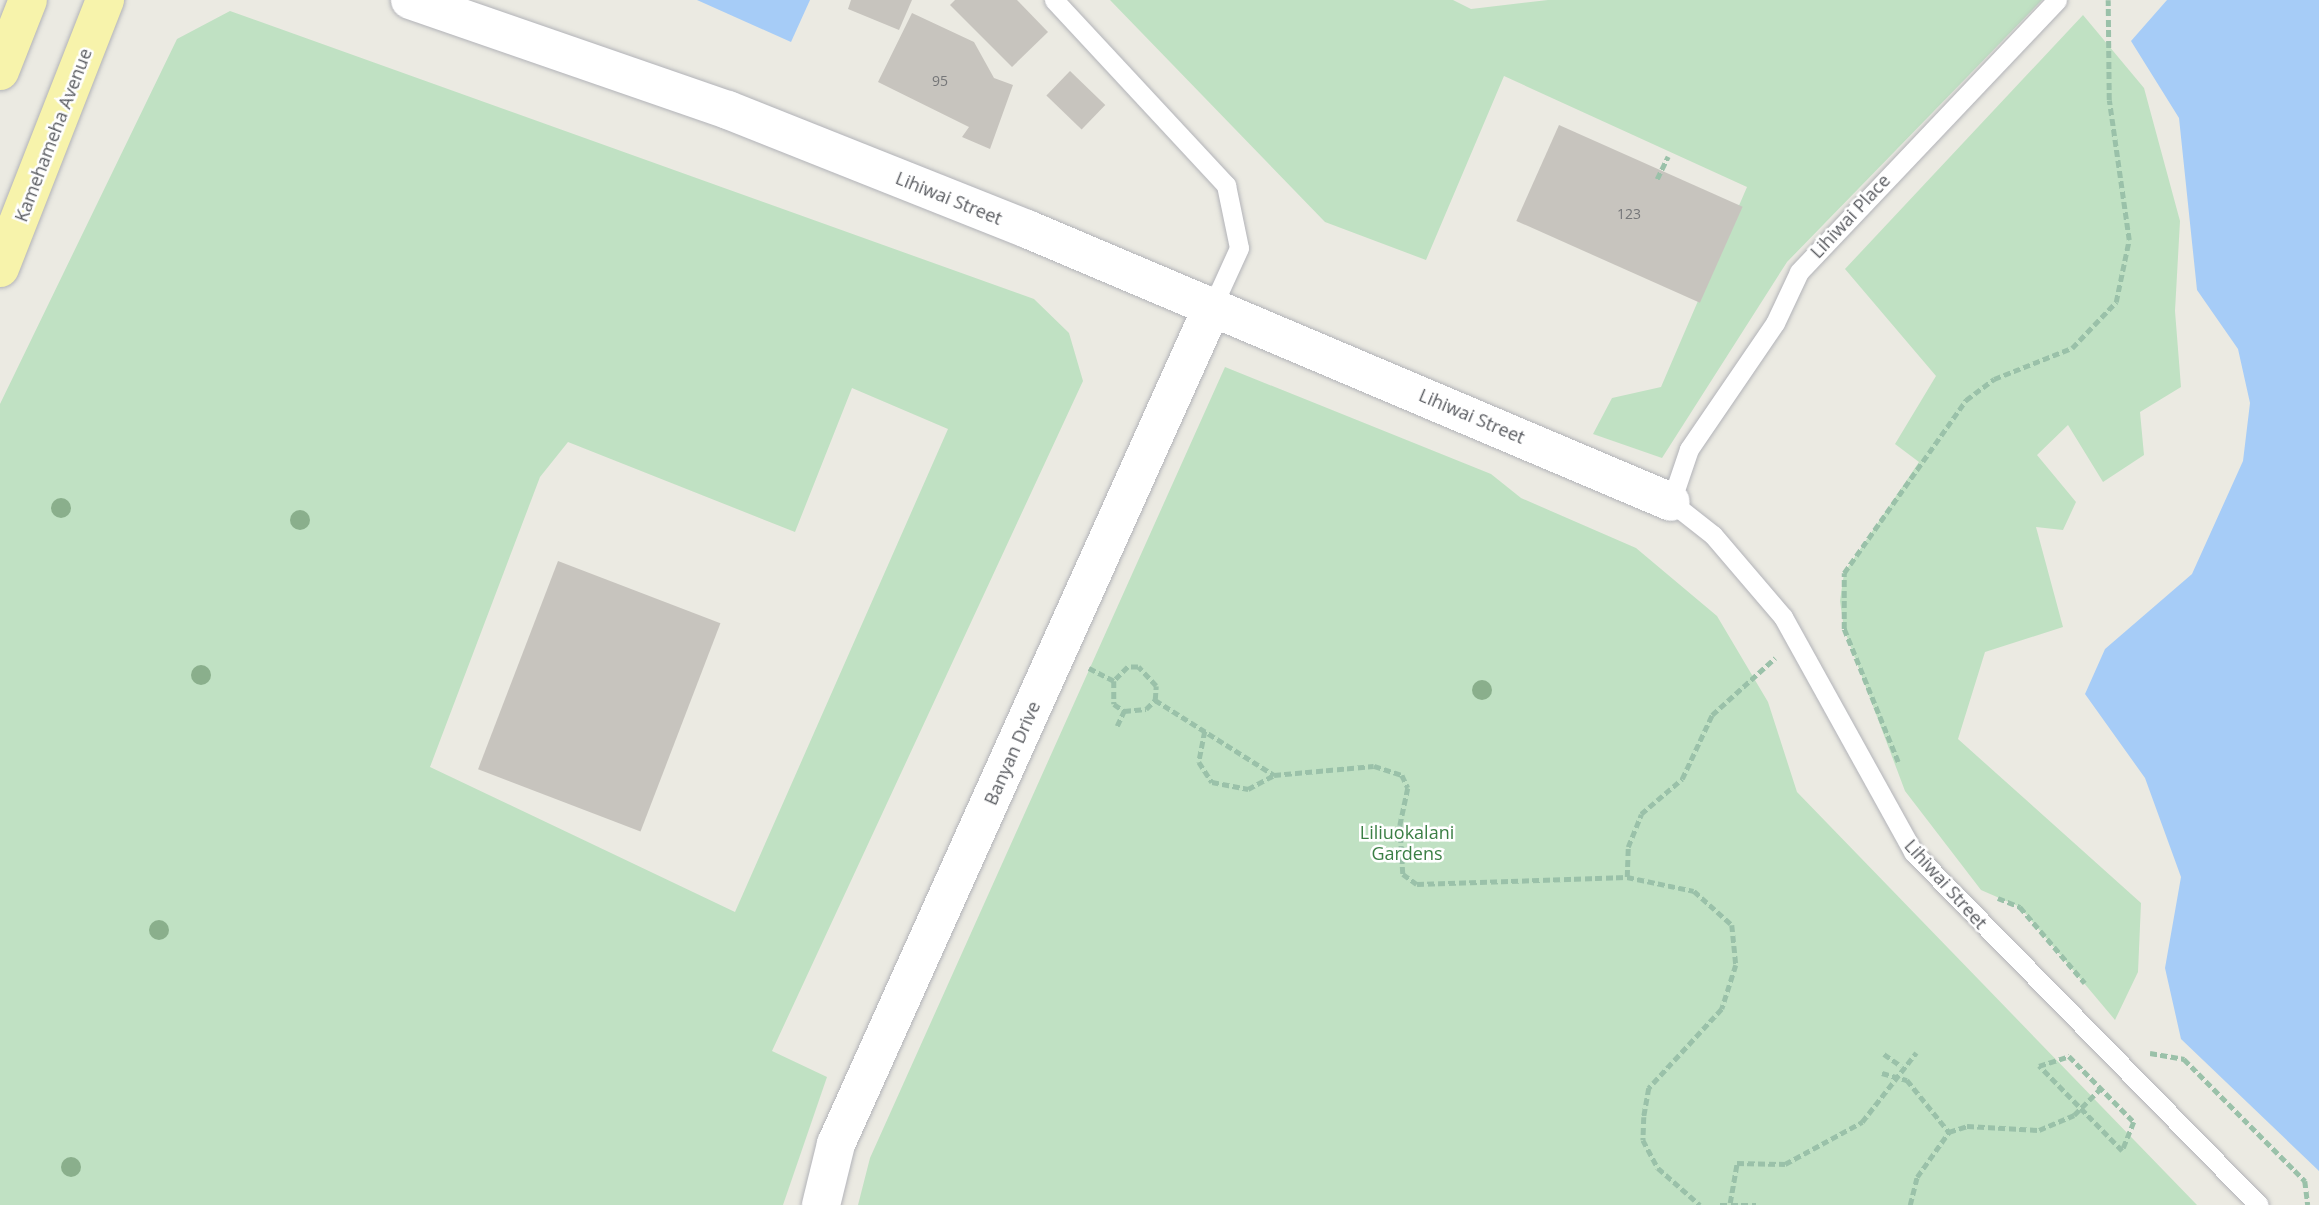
<!DOCTYPE html>
<html>
<head>
<meta charset="utf-8">
<style>
  body { margin:0 }
  #map { position:relative; width:2319px; height:1205px; overflow:hidden; background:#ebeae2; font-family:"Open Sans",sans-serif }
  div>[style] { position:absolute }
  [style*='--x'] { left:calc(var(--x)*1px); top:calc(var(--y)*1px); width:calc(var(--w)*1px); rotate:calc(var(--a)*1deg) }
  .green>* { inset:0; background:#c0e1c3 }
  .water>* { inset:0; background:#a6ccf7 }
  .building>* { inset:0; background:#c7c4be; transform-origin:0 0 }
  .path>* { height:4.5px; margin-top:-2.25px; transform-origin:0; background:repeating-linear-gradient(90deg,#9ac1a9 0 7px,transparent 0 10.5px) }
  .roads { filter:drop-shadow(0 0 2px #b2b3b8) drop-shadow(0 0 2px #b2b3b8) }
  .service>* { height:19px; margin:-9.5px; padding:0 9.5px; transform-origin:9.5px; border-radius:9.5px; background:#fff }
  .tertiary>* { height:38px; margin:-19px; padding:0 19px; transform-origin:19px; border-radius:19px; background:#fff }
  .primary>* { height:38px; margin:-19px; padding:0 19px; transform-origin:19px; border-radius:19px; background:#f7f3ab }
  .trees>* { width:20px; height:20px; margin:-10px; border-radius:50%; background:#8aaf8c }
  span { translate:-50% -50%; white-space:nowrap; text-align:center; line-height:1.15; -webkit-text-stroke:5px #fff; paint-order:stroke }
  .number-label { font-size:14px; color:#757678 }
  .number-label span { -webkit-text-stroke-width:0 }
  .street-label { font-size:18px; color:#5a5c61 }
  .park-label { font-size:18px; color:#3b7f45 }
</style>
</head>
<body>
<div id="map">
  <div class="green">
    <div style="clip-path:polygon(1110px 0,1453px 0,1471px 9px,1548px 0,2042px 0,1787px 262px,1662px 458px,1593px 434px,1612px 398px,1661px 387px,1747px 187px,1504px 76px,1426px 260px,1325px 222px)"></div>
    <div style="clip-path:polygon(evenodd,230px 11px,1034px 299px,1069px 333px,1083px 381px,772px 1051px,827px 1077px,783px 1205px,0 1205px,0 404px,177px 39px,230px 11px,852px 388px,948px 429px,735px 912px,430px 767px,540px 477px,568px 442px,795px 532px,852px 388px)"></div>
    <div style="clip-path:polygon(2083px 15px,2144px 88px,2180px 221px,2175px 311px,2181px 387px,2140px 412px,2144px 455px,2103px 482px,2068px 425px,2037px 455px,2076px 502px,2063px 530px,2036px 527px,2063px 627px,1985px 652px,1958px 739px,2141px 903px,2138px 972px,2115px 1020px,2020px 907px,1981px 890px,1905px 791px,1844px 629px,1840px 601px,1844px 573px,1919px 462px,1895px 444px,1936px 376px,1845px 269px)"></div>
    <div style="clip-path:polygon(1225px 367px,1491px 474px,1521px 498px,1636px 548px,1717px 616px,1768px 702px,1797px 792px,2197px 1205px,858px 1205px,870px 1158px)"></div>
  </div>
  <div class="water">
    <div style="clip-path:polygon(697px 0,810px 0,791px 42px)"></div>
    <div style="clip-path:polygon(2167px 0,2319px 0,2319px 1171px,2181px 1039px,2165px 968px,2181px 877px,2145px 778px,2085px 694px,2105px 649px,2192px 574px,2243px 461px,2250px 403px,2238px 349px,2197px 290px,2179px 118px,2131px 41px)"></div>
  </div>
  <div class="building">
    <div style="clip-path:polygon(851px 0,912px 0,899px 30px,848px 9px)"></div>
    <div style="clip-path:polygon(955px 0,1017px 0,1048px 32px,1012px 67px,950px 5px)"></div>
    <div style="clip-path:polygon(912px 13px,974px 42px,994px 78px,1013px 85px,990px 149px,962px 137px,969px 127px,878px 82px)"></div>
    <div style="left:1070px;top:71px;width:49px;height:34px;rotate:44deg"></div>
    <div style="left:1559px;top:125px;width:201px;height:105px;rotate:24deg"></div>
    <div style="left:558px;top:561px;width:174px;height:223px;rotate:21deg"></div>
  </div>
  <div class="path">
    <div style="--x:1657;--y:179;--w:25;--a:-64"></div>
    <div style="--x:1089;--y:668;--w:28;--a:27"></div>
    <div style="--x:1114;--y:681;--w:23;--a:90"></div>
    <div style="--x:1114;--y:704;--w:12;--a:35"></div>
    <div style="--x:1124;--y:711;--w:22;--a:-5"></div>
    <div style="--x:1146;--y:709;--w:13;--a:-45"></div>
    <div style="--x:1155;--y:700;--w:14;--a:-86"></div>
    <div style="--x:1156;--y:686;--w:26;--a:-133"></div>
    <div style="--x:1138;--y:667;--w:10;--a:180"></div>
    <div style="--x:1128;--y:667;--w:20;--a:135"></div>
    <div style="--x:1155;--y:700;--w:141;--a:32.2"></div>
    <div style="--x:1274;--y:775;--w:100;--a:-5.1"></div>
    <div style="--x:1374;--y:766;--w:29;--a:18"></div>
    <div style="--x:1402;--y:775;--w:14;--a:65"></div>
    <div style="--x:1408;--y:788;--w:38;--a:102"></div>
    <div style="--x:1400;--y:825;--w:49;--a:86.5"></div>
    <div style="--x:1403;--y:874;--w:17;--a:36"></div>
    <div style="--x:1417;--y:884;--w:210;--a:-1.9"></div>
    <div style="--x:1627;--y:877;--w:68;--a:11.8"></div>
    <div style="--x:1694;--y:891;--w:51;--a:41.8"></div>
    <div style="--x:1732;--y:925;--w:40;--a:84.3"></div>
    <div style="--x:1736;--y:965;--w:46;--a:107.7"></div>
    <div style="--x:1722;--y:1009;--w:108;--a:132.7"></div>
    <div style="--x:1649;--y:1088;--w:29;--a:100"></div>
    <div style="--x:1644;--y:1117;--w:23;--a:92"></div>
    <div style="--x:1643;--y:1140;--w:32;--a:62"></div>
    <div style="--x:1658;--y:1168;--w:56;--a:41.4"></div>
    <div style="--x:1117;--y:726;--w:17;--a:-65"></div>
    <div style="--x:1205;--y:731;--w:32;--a:101"></div>
    <div style="--x:1199;--y:762;--w:24;--a:57"></div>
    <div style="--x:1212;--y:782;--w:37;--a:11"></div>
    <div style="--x:1248;--y:789;--w:30;--a:-28"></div>
    <div style="--x:1898;--y:762;--w:144;--a:-112.1"></div>
    <div style="--x:1844;--y:629;--w:56;--a:-90"></div>
    <div style="--x:1844;--y:573;--w:212;--a:-54.8"></div>
    <div style="--x:1966;--y:400;--w:35;--a:-37"></div>
    <div style="--x:1994;--y:379;--w:84;--a:-21.7"></div>
    <div style="--x:2072;--y:348;--w:64;--a:-46.3"></div>
    <div style="--x:2116;--y:302;--w:63;--a:-78.2"></div>
    <div style="--x:2129;--y:240;--w:141;--a:-98.1"></div>
    <div style="--x:2109;--y:100;--w:100;--a:-90.6"></div>
    <div style="--x:1627;--y:877;--w:30;--a:-88"></div>
    <div style="--x:1628;--y:847;--w:35;--a:-68"></div>
    <div style="--x:1641;--y:814;--w:54;--a:-40.5"></div>
    <div style="--x:1682;--y:779;--w:71;--a:-64.9"></div>
    <div style="--x:1712;--y:715;--w:85;--a:-42.1"></div>
    <div style="--x:1998;--y:898;--w:24;--a:22"></div>
    <div style="--x:2020;--y:907;--w:100;--a:49.5"></div>
    <div style="--x:2150;--y:1053;--w:35;--a:10"></div>
    <div style="--x:2184;--y:1059;--w:172;--a:45.2"></div>
    <div style="--x:2305;--y:1181;--w:24;--a:83"></div>
    <div style="--x:1884;--y:1054;--w:21;--a:35"></div>
    <div style="--x:2069;--y:1056;--w:93;--a:45.4"></div>
    <div style="--x:2134;--y:1122;--w:31;--a:112"></div>
    <div style="--x:2122;--y:1151;--w:119;--a:-134.3"></div>
    <div style="--x:2039;--y:1066;--w:32;--a:-18"></div>
    <div style="--x:1882;--y:1073;--w:26;--a:16"></div>
    <div style="--x:1907;--y:1080;--w:67;--a:51.1"></div>
    <div style="--x:1730;--y:1203;--w:41;--a:-80.1"></div>
    <div style="--x:1737;--y:1163;--w:48;--a:1.2"></div>
    <div style="--x:1785;--y:1164;--w:88;--a:-28.6"></div>
    <div style="--x:1862;--y:1122;--w:88;--a:-52"></div>
    <div style="--x:1720;--y:1205;--w:36;--a:0"></div>
    <div style="--x:1910;--y:1205;--w:29;--a:-76"></div>
    <div style="--x:1917;--y:1177;--w:55;--a:-54.6"></div>
    <div style="--x:1949;--y:1132;--w:19;--a:-18"></div>
    <div style="--x:1967;--y:1126;--w:72;--a:3.2"></div>
    <div style="--x:2039;--y:1130;--w:38;--a:-23"></div>
    <div style="--x:2074;--y:1115;--w:41;--a:-45"></div>
  </div>
  <div class="roads">
    <div class="service">
      <div style="--x:1054;--y:0;--w:253;--a:47.1"></div>
      <div style="--x:1226;--y:185;--w:64;--a:78.3"></div>
      <div style="--x:1239;--y:248;--w:63;--a:114.5"></div>
      <div style="--x:2057;--y:0;--w:375;--a:133.5"></div>
      <div style="--x:1799;--y:272;--w:56;--a:115.2"></div>
      <div style="--x:1775;--y:323;--w:153;--a:124.3"></div>
      <div style="--x:1689;--y:449;--w:56;--a:108.8"></div>
      <div style="--x:1671;--y:502;--w:53;--a:38.2"></div>
      <div style="--x:1713;--y:535;--w:108;--a:49.5"></div>
      <div style="--x:1783;--y:617;--w:269;--a:61"></div>
      <div style="--x:1913;--y:852;--w:494;--a:45.6"></div>
    </div>
    <div class="tertiary">
      <div style="--x:410;--y:0;--w:336;--a:19.1"></div>
      <div style="--x:728;--y:110;--w:322;--a:21.7"></div>
      <div style="--x:1027;--y:229;--w:699;--a:22.97"></div>
      <div style="--x:821;--y:1205;--w:63;--a:-76.2"></div>
      <div style="--x:836;--y:1144;--w:920;--a:-65.8"></div>
    </div>
    <div class="primary">
      <div style="--x:0;--y:71;--w:76;--a:-68.5"></div>
      <div style="--x:0;--y:268;--w:288;--a:-68.6"></div>
    </div>
  </div>
  <div class="trees">
    <div style="left:61px;top:508px"></div>
    <div style="left:300px;top:520px"></div>
    <div style="left:201px;top:675px"></div>
    <div style="left:1482px;top:690px"></div>
    <div style="left:159px;top:930px"></div>
    <div style="left:71px;top:1167px"></div>
  </div>
  <div class="number-label">
    <span style="left:940px;top:81px">95</span>
    <span style="left:1629px;top:214px">123</span>
  </div>
  <div class="street-label">
    <span style="left:53px;top:135px;rotate:-69deg">Kamehameha Avenue</span>
    <span style="left:949px;top:198px;rotate:22deg">Lihiwai Street</span>
    <span style="left:1850px;top:216px;rotate:-47deg">Lihiwai Place</span>
    <span style="left:1472px;top:416px;rotate:23deg">Lihiwai Street</span>
    <span style="left:1012px;top:753px;rotate:-66deg">Banyan Drive</span>
    <span style="left:1946px;top:884px;rotate:48deg">Lihiwai Street</span>
  </div>
  <div class="park-label">
    <span style="left:1407px;top:843px">Liliuokalani<br>Gardens</span>
  </div>
</div>
</body>
</html>
